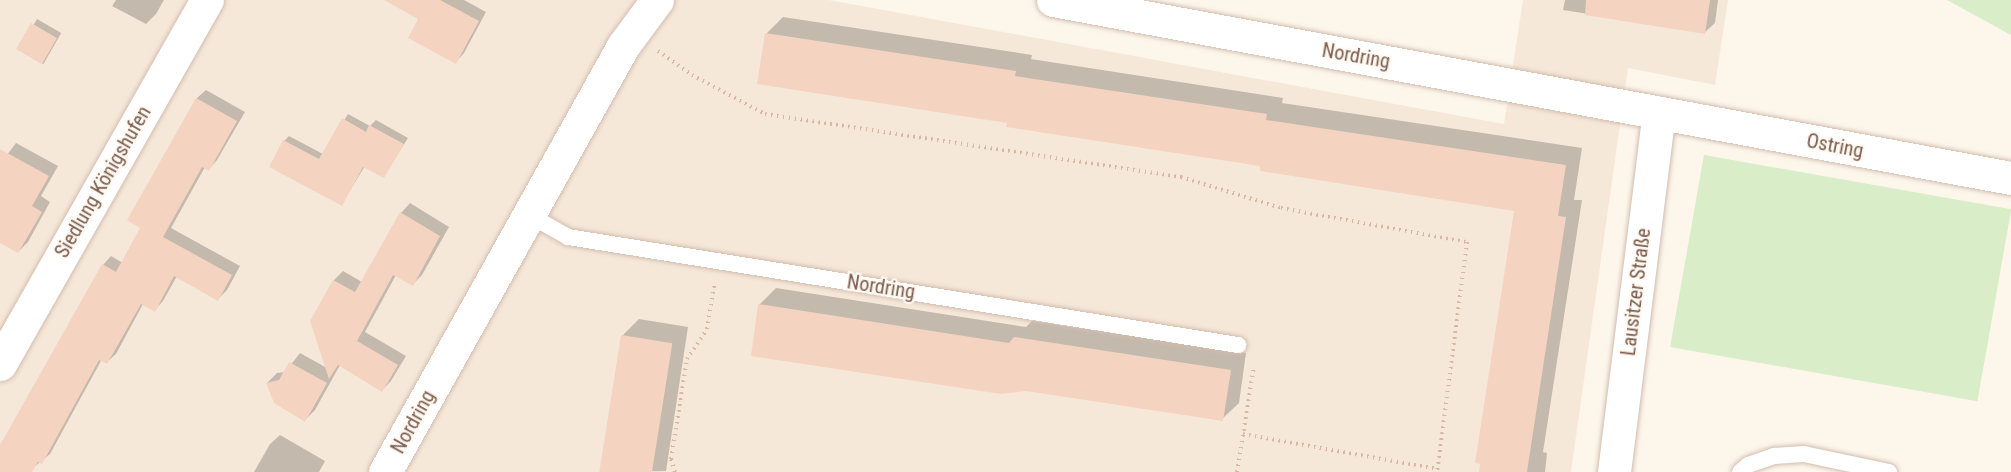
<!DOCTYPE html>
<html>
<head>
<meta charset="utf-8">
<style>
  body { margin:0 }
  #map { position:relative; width:2011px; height:472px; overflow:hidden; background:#fdf6eb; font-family:"Roboto Condensed",sans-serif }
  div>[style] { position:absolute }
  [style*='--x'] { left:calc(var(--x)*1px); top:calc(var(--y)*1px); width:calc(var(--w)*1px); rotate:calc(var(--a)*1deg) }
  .residential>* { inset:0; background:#f6e8d9 }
  .green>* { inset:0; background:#d8edc8; transform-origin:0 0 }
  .shadow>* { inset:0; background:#0003; transform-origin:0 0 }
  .building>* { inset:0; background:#f4d4c1; transform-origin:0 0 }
  .path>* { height:4px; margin-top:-2px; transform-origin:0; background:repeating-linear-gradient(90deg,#dab7a3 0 1.5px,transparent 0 6px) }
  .roads { filter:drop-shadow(0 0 2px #d2bdaf) drop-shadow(0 0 2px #d2bdaf) }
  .lane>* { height:16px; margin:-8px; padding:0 8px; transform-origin:8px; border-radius:8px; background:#fff }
  .street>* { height:33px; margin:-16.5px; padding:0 16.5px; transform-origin:16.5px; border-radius:16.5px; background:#fff }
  span { translate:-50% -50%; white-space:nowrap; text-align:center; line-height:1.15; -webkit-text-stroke:4.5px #fffaf3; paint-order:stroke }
  .street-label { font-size:20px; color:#7b5b4c }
</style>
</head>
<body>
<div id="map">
  <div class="residential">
    <div style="clip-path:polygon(0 0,829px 0,1504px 124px,1523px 0,1728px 0,1715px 85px,1628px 68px,1571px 472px,0 472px)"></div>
  </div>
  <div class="green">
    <div style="clip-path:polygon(1947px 0,2011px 0,2011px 35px)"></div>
    <div style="left:1704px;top:155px;width:312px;height:195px;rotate:10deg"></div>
  </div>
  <div class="shadow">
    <div style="clip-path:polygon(116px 0,164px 0,156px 14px,146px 24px,112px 6px)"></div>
    <div style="clip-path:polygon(388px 0,464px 0,486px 12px,464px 53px,456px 62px,420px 18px)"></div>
    <div style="clip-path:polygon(1565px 0,1718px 0,1715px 23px,1705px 32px,1563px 10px)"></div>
    <div style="clip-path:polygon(783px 17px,1032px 55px,1031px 59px,1283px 98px,1282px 103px,1582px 148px,1574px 200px,1582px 200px,1543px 452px,1547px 453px,1545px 472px,1480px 472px,1515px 210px,1009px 121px,766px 34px)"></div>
    <div style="left:37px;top:19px;width:28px;height:36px;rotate:30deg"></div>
    <div style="clip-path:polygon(206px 90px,245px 112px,217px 160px,209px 169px,205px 167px,171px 228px,240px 266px,227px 290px,218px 299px,177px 276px,163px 301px,155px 310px,143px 304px,116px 354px,107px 362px,102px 359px,50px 454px,28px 472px,5px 472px,0 469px,0 448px,103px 265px,111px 256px,123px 263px,142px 227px,129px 219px,197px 98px)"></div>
    <div style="clip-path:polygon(348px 114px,370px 126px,376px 120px,408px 138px,384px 176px,365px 166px,341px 205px,284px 141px,289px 136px,323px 154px)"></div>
    <div style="clip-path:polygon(16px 143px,58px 166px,41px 196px,50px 202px,28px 242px,18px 252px,0 241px,0 164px)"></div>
    <div style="clip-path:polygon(410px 203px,449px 227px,422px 275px,412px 285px,396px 275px,365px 332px,406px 356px,391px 381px,382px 390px,340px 365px,315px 410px,305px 420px,267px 383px,277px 373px,285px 372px,300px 353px,327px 368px,334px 280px,343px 271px,362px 282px,401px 213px)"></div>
    <div style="clip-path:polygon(776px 288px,1026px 327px,1032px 321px,1246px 353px,1239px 403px,1222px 419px,759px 305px)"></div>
    <div style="clip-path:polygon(639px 319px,688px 327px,666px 471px,602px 472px,622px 336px)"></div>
    <div style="clip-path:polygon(280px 435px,325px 461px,319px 472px,254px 472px,270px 444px)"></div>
  </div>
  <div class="building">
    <div style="clip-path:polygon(384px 0,440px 0,479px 21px,456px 64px,408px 38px,418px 19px)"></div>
    <div style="clip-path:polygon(1586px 0,1710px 0,1705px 34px,1585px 15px)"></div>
    <div style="left:31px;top:23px;width:30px;height:30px;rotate:30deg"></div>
    <div style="clip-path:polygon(765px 33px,1016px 71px,1015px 76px,1267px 114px,1266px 120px,1566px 165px,1558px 216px,1566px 217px,1527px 472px,1479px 472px,1480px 464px,1475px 463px,1514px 211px,1260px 171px,1260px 166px,1006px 127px,1007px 123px,757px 84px)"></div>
    <div style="clip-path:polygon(196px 98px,237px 121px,209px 171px,202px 167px,163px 237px,232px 275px,218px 301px,174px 276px,155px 312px,141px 304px,107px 364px,99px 360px,42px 464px,38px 462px,32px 472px,0 472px,0 445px,102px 264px,116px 272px,140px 228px,127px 220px)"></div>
    <div style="clip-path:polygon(342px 118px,366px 132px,369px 125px,404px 144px,384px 178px,363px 167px,342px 206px,269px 167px,283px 140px,319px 159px)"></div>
    <div style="clip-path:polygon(0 149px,49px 176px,32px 206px,42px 212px,18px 253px,0 243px)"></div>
    <div style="clip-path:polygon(400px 212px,440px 236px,413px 286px,393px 275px,357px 341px,398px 365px,382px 392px,338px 365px,329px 379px,310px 321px,333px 280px,355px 292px)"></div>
    <div style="clip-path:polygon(758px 304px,1009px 343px,1014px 337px,1231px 370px,1223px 421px,1026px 391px,1001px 394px,751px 356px)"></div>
    <div style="left:621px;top:335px;width:52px;height:139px;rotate:9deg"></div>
    <div style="clip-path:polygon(289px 362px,327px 383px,305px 422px,274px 403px,266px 383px,279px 380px)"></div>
  </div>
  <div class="path">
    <div style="--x:658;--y:51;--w:42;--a:35.2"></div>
    <div style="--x:692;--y:75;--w:83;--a:28.1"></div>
    <div style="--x:765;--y:114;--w:421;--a:8.6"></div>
    <div style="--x:1181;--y:177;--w:105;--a:17.2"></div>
    <div style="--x:1281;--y:208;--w:189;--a:10.4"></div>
    <div style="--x:1467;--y:242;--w:232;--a:97.4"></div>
    <div style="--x:1243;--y:434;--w:198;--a:10.2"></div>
    <div style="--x:675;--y:472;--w:14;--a:-107"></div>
    <div style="--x:671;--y:459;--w:101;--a:-80.9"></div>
    <div style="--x:687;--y:359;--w:36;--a:-56"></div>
    <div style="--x:707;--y:329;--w:44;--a:-80.8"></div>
    <div style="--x:1237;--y:472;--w:107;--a:-80.9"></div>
  </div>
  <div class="roads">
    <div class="lane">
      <div style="--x:529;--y:215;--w:45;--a:29.4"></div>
      <div style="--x:568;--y:237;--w:679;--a:9.16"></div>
      <div style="--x:1740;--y:472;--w:11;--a:-41"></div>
      <div style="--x:1748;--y:465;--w:28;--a:-19"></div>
      <div style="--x:1774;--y:456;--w:30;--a:-4"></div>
      <div style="--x:1804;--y:454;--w:87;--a:12"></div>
    </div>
    <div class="street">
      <div style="--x:1053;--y:0;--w:974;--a:10.53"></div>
      <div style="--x:0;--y:364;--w:419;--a:-60.4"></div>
      <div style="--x:385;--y:472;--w:488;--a:-60.8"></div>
      <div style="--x:623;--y:46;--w:57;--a:-53.5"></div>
      <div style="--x:1614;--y:472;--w:362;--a:-82.9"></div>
    </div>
  </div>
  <div class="street-label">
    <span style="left:1356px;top:56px;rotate:10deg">Nordring</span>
    <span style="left:1835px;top:146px;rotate:11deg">Ostring</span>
    <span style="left:103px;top:182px;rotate:-60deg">Siedlung Königshufen</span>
    <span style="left:881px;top:287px;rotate:9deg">Nordring</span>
    <span style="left:1636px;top:292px;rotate:-83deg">Lausitzer Straße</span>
    <span style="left:413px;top:422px;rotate:-61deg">Nordring</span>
  </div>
</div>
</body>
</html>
